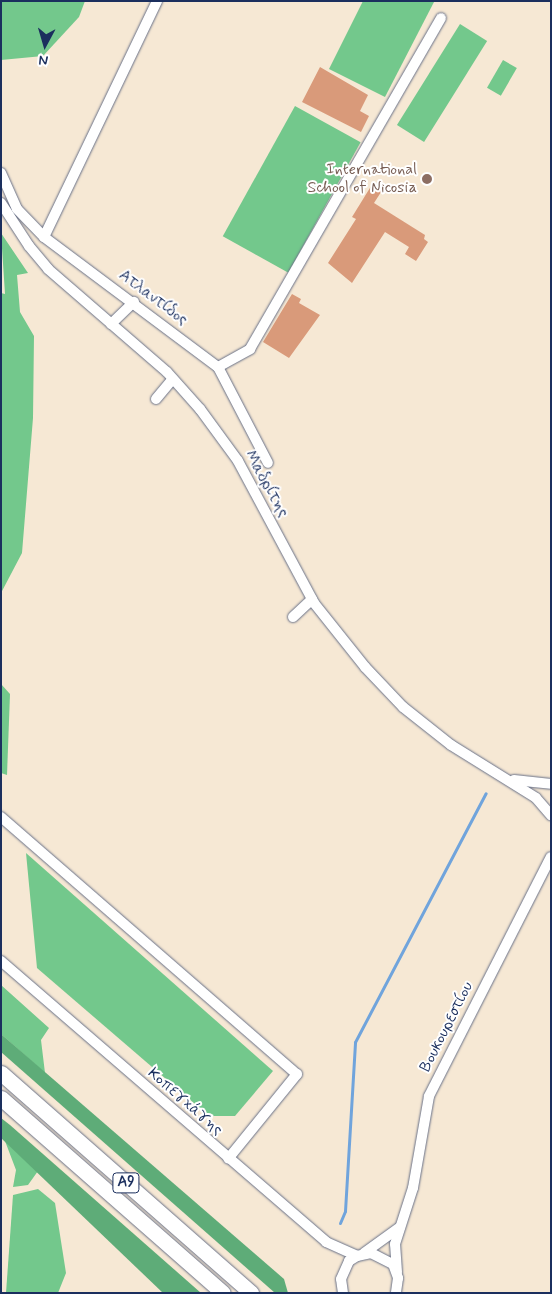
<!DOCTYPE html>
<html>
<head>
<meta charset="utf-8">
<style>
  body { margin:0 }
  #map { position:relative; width:552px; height:1294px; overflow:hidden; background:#f6e8d4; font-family:Mynerve,sans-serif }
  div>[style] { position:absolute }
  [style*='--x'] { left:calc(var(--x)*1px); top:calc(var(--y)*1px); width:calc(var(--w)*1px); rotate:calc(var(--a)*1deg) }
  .green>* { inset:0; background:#73c88c; transform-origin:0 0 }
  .forest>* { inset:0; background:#5eac78 }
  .stream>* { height:3px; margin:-1.5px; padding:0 1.5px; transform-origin:1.5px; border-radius:1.5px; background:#70a4dc }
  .building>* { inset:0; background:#d99a7a }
  .roads { filter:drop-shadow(0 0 1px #687087) drop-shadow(0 0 1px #687087) }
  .minor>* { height:10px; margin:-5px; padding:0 5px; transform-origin:5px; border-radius:5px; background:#fff }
  .highway>* { height:15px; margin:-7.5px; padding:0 7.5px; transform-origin:7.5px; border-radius:7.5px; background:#fff }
  .dots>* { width:14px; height:14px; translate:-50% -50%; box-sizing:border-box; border:2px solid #fff; border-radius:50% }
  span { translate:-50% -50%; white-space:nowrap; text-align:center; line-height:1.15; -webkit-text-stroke:4px #fff; paint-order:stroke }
  .shield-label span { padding:1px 4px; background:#fff; border:1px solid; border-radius:4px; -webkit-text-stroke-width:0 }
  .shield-label { font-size:15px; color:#1b2f5e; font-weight:700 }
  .education-label { font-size:16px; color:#785e54 }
  .right { translate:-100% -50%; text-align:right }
  .street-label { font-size:16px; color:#1b2f5e }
  .frame { position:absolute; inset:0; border:2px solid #1b2f5e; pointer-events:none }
  .north { position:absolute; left:20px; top:20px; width:50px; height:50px; -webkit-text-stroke:4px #fff; paint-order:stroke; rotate:186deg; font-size:14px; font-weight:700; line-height:20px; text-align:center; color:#1b2f5e }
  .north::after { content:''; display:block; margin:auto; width:18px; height:22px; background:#1b2f5e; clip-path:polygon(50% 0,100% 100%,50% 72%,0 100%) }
</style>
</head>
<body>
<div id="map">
  <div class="green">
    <div style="clip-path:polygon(1px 1px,85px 1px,79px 17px,43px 56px,1px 60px)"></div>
    <div style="clip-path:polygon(363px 1px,434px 2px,385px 97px,329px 69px)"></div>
    <div style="left:460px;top:24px;width:32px;height:119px;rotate:32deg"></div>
    <div style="left:503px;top:60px;width:16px;height:32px;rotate:30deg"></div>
    <div style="left:295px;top:106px;width:75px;height:149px;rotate:29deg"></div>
    <div style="clip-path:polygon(1px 233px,28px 273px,17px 275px,20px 312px,34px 336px,33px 418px,22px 553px,1px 593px,1px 293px,5px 294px)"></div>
    <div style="clip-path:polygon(1px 684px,10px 694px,7px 775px,1px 773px)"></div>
    <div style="clip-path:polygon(26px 853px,273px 1071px,235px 1116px,209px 1116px,37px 968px)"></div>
    <div style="clip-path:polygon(1px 985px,49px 1028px,41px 1040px,45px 1073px,1px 1034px)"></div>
    <div style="clip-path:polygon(5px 1141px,38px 1171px,28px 1185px,13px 1187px,16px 1170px)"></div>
    <div style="clip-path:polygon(38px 1189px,55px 1203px,66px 1273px,58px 1293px,6px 1293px,13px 1195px)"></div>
  </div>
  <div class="forest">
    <div style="clip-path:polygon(1px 1034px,284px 1279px,288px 1293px,275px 1293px,1px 1052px)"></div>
    <div style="clip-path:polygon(1px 1118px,10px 1125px,201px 1293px,163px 1293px,1px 1138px)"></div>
  </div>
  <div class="stream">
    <div style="--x:340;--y:1223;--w:13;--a:-67"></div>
    <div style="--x:345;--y:1211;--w:169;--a:-86.6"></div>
    <div style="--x:355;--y:1042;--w:281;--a:-62.3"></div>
  </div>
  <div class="building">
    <div style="clip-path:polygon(320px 67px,368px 95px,360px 111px,369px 116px,361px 132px,302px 102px)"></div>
    <div style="clip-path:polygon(373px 183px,383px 189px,374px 203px,425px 235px,424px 239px,428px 242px,416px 261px,405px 254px,409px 247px,385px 232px,352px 283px,328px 263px,356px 219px,352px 217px)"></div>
    <div style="clip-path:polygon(292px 294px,301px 299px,299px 303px,320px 315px,289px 358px,263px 342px)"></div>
  </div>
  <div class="roads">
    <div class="minor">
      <div style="--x:1;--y:173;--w:39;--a:66"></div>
      <div style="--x:17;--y:209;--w:39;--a:46"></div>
      <div style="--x:44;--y:237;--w:217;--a:36.8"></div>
      <div style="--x:218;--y:367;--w:108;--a:62.5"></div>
      <div style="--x:1;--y:203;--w:51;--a:56.9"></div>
      <div style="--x:29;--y:246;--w:30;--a:50"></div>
      <div style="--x:48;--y:269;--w:157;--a:40.9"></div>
      <div style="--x:167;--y:372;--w:50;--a:48.3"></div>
      <div style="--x:200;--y:409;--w:64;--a:53.8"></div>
      <div style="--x:238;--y:461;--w:161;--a:61.8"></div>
      <div style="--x:314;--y:603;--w:82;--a:51.4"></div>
      <div style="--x:365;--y:667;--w:55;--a:46.5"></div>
      <div style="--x:403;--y:707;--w:61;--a:38.4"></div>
      <div style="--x:451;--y:745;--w:100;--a:31.9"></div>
      <div style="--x:536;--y:798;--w:23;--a:49"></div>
      <div style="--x:44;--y:237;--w:262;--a:-64.4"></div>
      <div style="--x:111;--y:324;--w:32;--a:-44"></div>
      <div style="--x:218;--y:367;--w:37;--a:-29"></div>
      <div style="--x:250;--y:349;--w:382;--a:-60"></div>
      <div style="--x:156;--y:399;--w:26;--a:-50"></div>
      <div style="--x:293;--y:617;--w:26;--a:-43"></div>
      <div style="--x:514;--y:780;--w:37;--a:6"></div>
      <div style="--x:1;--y:817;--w:392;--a:41"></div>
      <div style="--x:297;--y:1074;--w:109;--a:129.1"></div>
      <div style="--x:1;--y:961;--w:430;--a:40.8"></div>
      <div style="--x:326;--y:1242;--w:34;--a:24"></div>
      <div style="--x:364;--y:1253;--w:44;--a:-35.8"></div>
      <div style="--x:397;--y:1272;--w:28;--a:-94"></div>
      <div style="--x:395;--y:1244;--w:59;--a:-72.2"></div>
      <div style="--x:413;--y:1188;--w:93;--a:-80.1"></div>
      <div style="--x:429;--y:1096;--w:268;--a:-63"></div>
      <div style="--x:343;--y:1293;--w:14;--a:-98"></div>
      <div style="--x:341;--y:1279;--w:20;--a:-66"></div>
      <div style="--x:349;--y:1261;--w:9;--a:-32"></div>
      <div style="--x:357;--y:1256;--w:14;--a:-12"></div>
      <div style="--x:371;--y:1253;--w:25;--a:27"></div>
      <div style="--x:393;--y:1264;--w:15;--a:70"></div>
      <div style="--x:398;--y:1278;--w:15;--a:98"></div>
    </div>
    <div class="highway">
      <div style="--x:1;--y:1073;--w:333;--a:41.3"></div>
      <div style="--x:1;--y:1098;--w:295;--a:41.3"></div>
    </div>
  </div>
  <div class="dots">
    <div style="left:427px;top:179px;background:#8d6e63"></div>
  </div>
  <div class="shield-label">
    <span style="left:126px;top:1183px">A9</span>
  </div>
  <div class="education-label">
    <span class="right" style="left:417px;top:179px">International<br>School of Nicosia</span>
  </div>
  <div class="street-label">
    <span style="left:153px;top:298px;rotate:37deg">Ατλαντίδος</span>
    <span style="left:266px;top:484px;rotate:61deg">Μαδρίτης</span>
    <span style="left:447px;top:1027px;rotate:-63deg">Βουκουρεστίου</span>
    <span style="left:185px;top:1102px;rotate:41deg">Κοπεγχάγης</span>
  </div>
  <div class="frame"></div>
  <div class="north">N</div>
</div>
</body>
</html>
